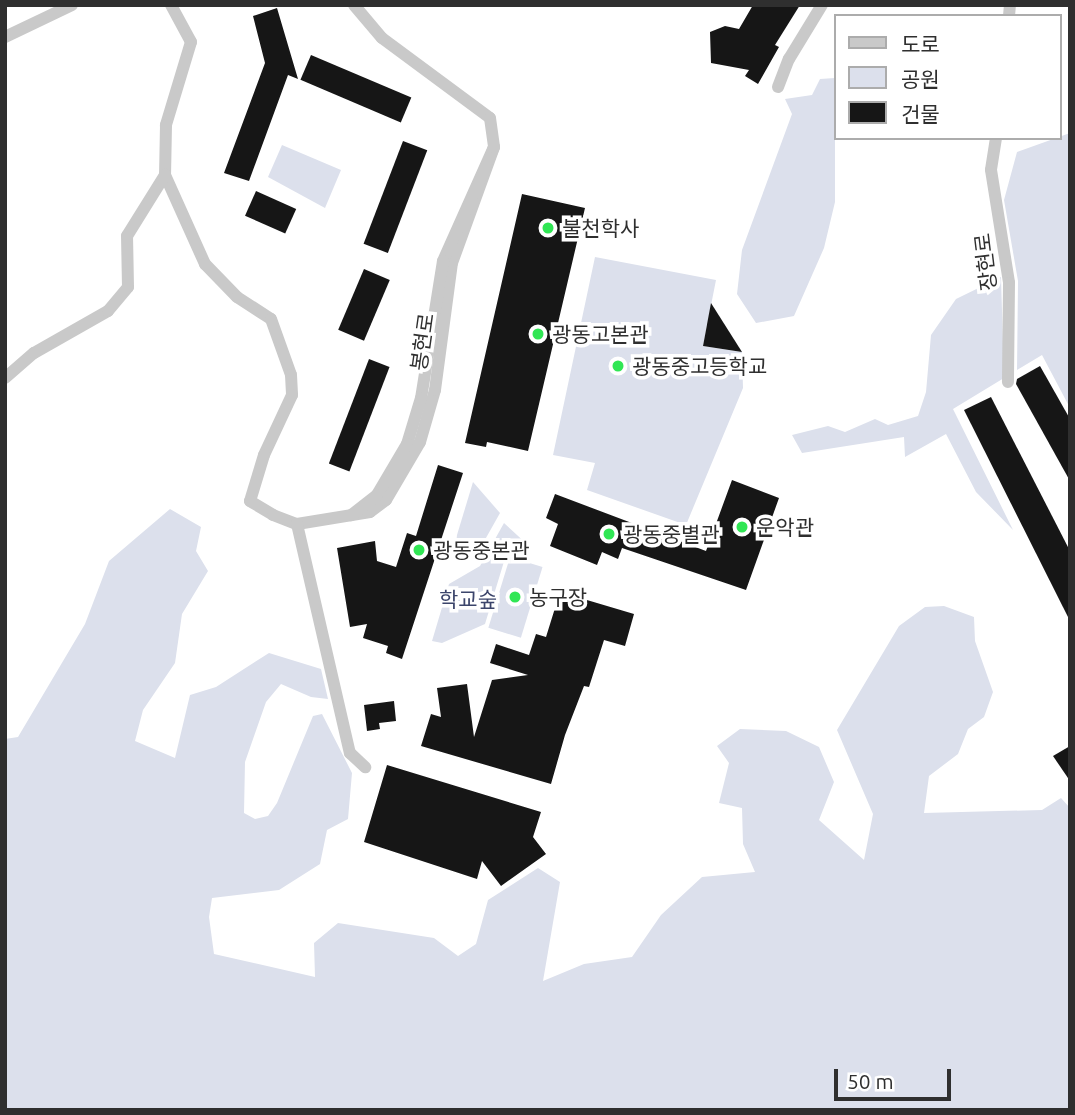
<!DOCTYPE html>
<html>
<head>
<meta charset="utf-8">
<style>
  body { margin:0 }
  #map { position:relative; width:1075px; height:1115px; overflow:hidden; background:#fff; font-family:Ubuntu,"Noto Sans KR",sans-serif }
  div>[style] { position:absolute }
  [style*='--x'] { left:calc(var(--x)*1px); top:calc(var(--y)*1px); width:calc(var(--w)*1px); rotate:calc(var(--a)*1deg) }
  .green>* { inset:0; background:#dce0ec; transform-origin:0 0 }
  .building>* { inset:0; background:#161616; transform-origin:0 0 }
  .street>* { height:12px; margin:-6px; padding:0 6px; transform-origin:6px; border-radius:6px; background:#c9c9c9 }
  .dots>* { width:19px; height:19px; translate:-50% -50%; box-sizing:border-box; border:4px solid #fff; border-radius:50% }
  span { translate:-50% -50%; white-space:nowrap; text-align:center; line-height:1.15; -webkit-text-stroke:7px #fff; paint-order:stroke }
  .poi-label { font-size:21px; color:#2f2f2f }
  .left { translate:0 -50%; text-align:left }
  .street-label { font-size:21px; color:#2f2f2f }
  .park-label { font-size:21px; color:#3c456b }
  .frame { position:absolute; inset:0; border:7px solid #2f2f2f; pointer-events:none }
  .legend { position:absolute; left:834px; top:14px; width:228px; height:126px; box-sizing:border-box; background:#fff; border:2px solid #acacac; margin:0; padding:9px 12px; list-style:none; font-size:21px; color:#2f2f2f }
  .legend li { display:flex; align-items:center; gap:14px; height:35px }
  .legend b { width:35px; border:2px solid #acacac }
  .scale { position:absolute; left:834px; top:1069px; width:117px; height:32px; box-sizing:border-box; border:4px solid #2f2f2f; border-top:0; padding-left:9px; font-size:21px; line-height:24px; white-space:nowrap; color:#2f2f2f; -webkit-text-stroke:5px #fff; paint-order:stroke }
</style>
</head>
<body>
<div id="map">
  <div class="green">
    <div style="clip-path:polygon(835px 78px,835px 202px,824px 248px,794px 316px,756px 323px,737px 294px,742px 250px,792px 114px,785px 99px,812px 95px,820px 79px)"></div>
    <div style="clip-path:polygon(1070px 133px,1070px 408px,1042px 355px,1017px 370px,1018px 281px,1004px 200px,1017px 152px)"></div>
    <div style="clip-path:polygon(282px 145px,341px 170px,325px 208px,268px 177px)"></div>
    <div style="clip-path:polygon(595px 257px,716px 280px,703px 346px,742px 352px,743px 388px,686px 525px,587px 490px,595px 463px,553px 455px)"></div>
    <div style="clip-path:polygon(1001px 277px,1004px 378px,953px 409px,1013px 530px,976px 492px,946px 434px,905px 457px,904px 437px,802px 453px,792px 435px,828px 426px,845px 432px,875px 419px,888px 425px,918px 416px,926px 392px,931px 335px,956px 299px)"></div>
    <div style="clip-path:polygon(473px 482px,500px 513px,482px 545px,462px 553px,456px 545px,457px 535px)"></div>
    <div style="clip-path:polygon(170px 509px,201px 527px,196px 551px,208px 571px,182px 614px,175px 663px,143px 710px,135px 741px,175px 758px,190px 695px,216px 687px,269px 653px,321px 669px,328px 699px,311px 697px,281px 684px,266px 702px,245px 762px,244px 813px,255px 819px,268px 816px,277px 803px,313px 716px,322px 714px,352px 773px,348px 819px,327px 830px,320px 864px,279px 890px,212px 898px,209px 917px,214px 954px,315px 977px,314px 943px,338px 923px,434px 938px,458px 956px,476px 944px,488px 900px,538px 868px,560px 882px,543px 981px,584px 964px,632px 957px,661px 915px,702px 877px,755px 872px,743px 844px,742px 808px,719px 803px,729px 763px,717px 746px,740px 729px,786px 731px,819px 747px,834px 782px,819px 820px,864px 860px,873px 814px,837px 730px,899px 626px,925px 607px,944px 606px,974px 617px,975px 641px,993px 692px,984px 717px,968px 729px,958px 754px,929px 776px,924px 813px,1042px 810px,1061px 798px,1070px 808px,1070px 1110px,5px 1110px,5px 739px,18px 737px,85px 624px,109px 561px)"></div>
    <div style="clip-path:polygon(504px 523px,529px 546px,524px 559px,506px 555px,485px 624px,442px 643px,432px 641px,449px 584px,480px 566px)"></div>
    <div style="left:510px;top:557px;width:34px;height:74px;rotate:17deg"></div>
  </div>
  <div class="building">
    <div style="clip-path:polygon(753px 5px,800px 5px,775px 45px,779px 47px,758px 84px,745px 76px,749px 70px,711px 63px,710px 32px,725px 26px,739px 29px)"></div>
    <div style="clip-path:polygon(277px 8px,298px 79px,288px 75px,249px 181px,224px 173px,265px 63px,253px 16px)"></div>
    <div style="left:311px;top:55px;width:109px;height:27px;rotate:23deg"></div>
    <div style="left:403px;top:141px;width:26px;height:110px;rotate:21deg"></div>
    <div style="left:256px;top:191px;width:44px;height:27px;rotate:24deg"></div>
    <div style="clip-path:polygon(522px 194px,585px 208px,528px 451px,487px 442px,486px 447px,465px 443px)"></div>
    <div style="left:364px;top:269px;width:28px;height:66px;rotate:23deg"></div>
    <div style="clip-path:polygon(711px 303px,742px 352px,703px 346px)"></div>
    <div style="left:369px;top:359px;width:22px;height:112px;rotate:21deg"></div>
    <div style="clip-path:polygon(1040px 366px,1070px 419px,1070px 481px,1016px 384px,1017px 379px)"></div>
    <div style="clip-path:polygon(991px 397px,1070px 551px,1070px 621px,964px 410px)"></div>
    <div style="clip-path:polygon(438px 465px,463px 473px,402px 659px,386px 653px,388px 646px,363px 638px,367px 624px,350px 627px,337px 548px,375px 541px,377px 561px,396px 567px,407px 533px,416px 536px)"></div>
    <div style="clip-path:polygon(732px 480px,779px 498px,746px 590px,622px 548px,618px 559px,602px 552px,597px 565px,550px 546px,558px 524px,546px 518px,555px 494px,706px 551px)"></div>
    <div style="clip-path:polygon(560px 592px,634px 614px,625px 646px,604px 640px,589px 687px,584px 686px,565px 735px,551px 784px,421px 746px,431px 714px,441px 717px,437px 688px,467px 684px,474px 737px,492px 680px,528px 675px,490px 663px,496px 644px,529px 655px,536px 634px,546px 637px)"></div>
    <div style="clip-path:polygon(394px 701px,396px 721px,379px 723px,380px 729px,367px 731px,364px 705px)"></div>
    <div style="clip-path:polygon(1070px 746px,1070px 781px,1053px 756px)"></div>
    <div style="clip-path:polygon(387px 765px,541px 812px,533px 837px,546px 854px,501px 886px,482px 861px,477px 879px,364px 842px)"></div>
  </div>
  <div class="street">
    <div style="--x:171;--y:5;--w:42;--a:61.6"></div>
    <div style="--x:191;--y:42;--w:87;--a:106.8"></div>
    <div style="--x:166;--y:125;--w:50;--a:91.1"></div>
    <div style="--x:165;--y:175;--w:98;--a:65.8"></div>
    <div style="--x:205;--y:264;--w:46;--a:45.9"></div>
    <div style="--x:237;--y:297;--w:40;--a:32.9"></div>
    <div style="--x:271;--y:319;--w:59;--a:70.3"></div>
    <div style="--x:291;--y:375;--w:20;--a:87"></div>
    <div style="--x:292;--y:395;--w:66;--a:115"></div>
    <div style="--x:264;--y:455;--w:48;--a:106.9"></div>
    <div style="--x:250;--y:501;--w:27;--a:31"></div>
    <div style="--x:273;--y:515;--w:26;--a:21"></div>
    <div style="--x:297;--y:524;--w:74;--a:-9.3"></div>
    <div style="--x:370;--y:512;--w:20;--a:-37"></div>
    <div style="--x:386;--y:500;--w:67;--a:-59.6"></div>
    <div style="--x:420;--y:442;--w:54;--a:-73.9"></div>
    <div style="--x:435;--y:390;--w:128;--a:-82.4"></div>
    <div style="--x:452;--y:263;--w:123;--a:-70.1"></div>
    <div style="--x:494;--y:147;--w:125;--a:114.1"></div>
    <div style="--x:443;--y:261;--w:139;--a:99.1"></div>
    <div style="--x:421;--y:398;--w:48;--a:106.9"></div>
    <div style="--x:407;--y:444;--w:59;--a:120.5"></div>
    <div style="--x:377;--y:495;--w:33;--a:142"></div>
    <div style="--x:354;--y:5;--w:43;--a:49.7"></div>
    <div style="--x:382;--y:38;--w:134;--a:36.5"></div>
    <div style="--x:490;--y:118;--w:29;--a:82"></div>
    <div style="--x:1009;--y:16;--w:11;--a:-85"></div>
    <div style="--x:5;--y:37;--w:74;--a:-25.5"></div>
    <div style="--x:778;--y:87;--w:30;--a:-69"></div>
    <div style="--x:789;--y:59;--w:63;--a:-58.6"></div>
    <div style="--x:996;--y:138;--w:32;--a:99"></div>
    <div style="--x:991;--y:170;--w:114;--a:80.9"></div>
    <div style="--x:1009;--y:283;--w:99;--a:90.6"></div>
    <div style="--x:5;--y:378;--w:38;--a:-41"></div>
    <div style="--x:34;--y:353;--w:85;--a:-29.6"></div>
    <div style="--x:108;--y:311;--w:31;--a:-50"></div>
    <div style="--x:128;--y:287;--w:51;--a:-91.1"></div>
    <div style="--x:127;--y:236;--w:72;--a:-58.1"></div>
    <div style="--x:297;--y:524;--w:235;--a:77"></div>
    <div style="--x:350;--y:753;--w:21;--a:43"></div>
  </div>
  <div class="dots">
    <div style="left:548px;top:228px;background:#30e654"></div>
    <div style="left:538px;top:334px;background:#30e654"></div>
    <div style="left:618px;top:366px;background:#30e654"></div>
    <div style="left:742px;top:527px;background:#30e654"></div>
    <div style="left:609px;top:534px;background:#30e654"></div>
    <div style="left:419px;top:550px;background:#30e654"></div>
    <div style="left:515px;top:597px;background:#30e654"></div>
  </div>
  <div class="poi-label">
    <span class="left" style="left:562px;top:228px">불천학사</span>
    <span class="left" style="left:552px;top:334px">광동고본관</span>
    <span class="left" style="left:632px;top:366px">광동중고등학교</span>
    <span class="left" style="left:756px;top:527px">운악관</span>
    <span class="left" style="left:623px;top:534px">광동중별관</span>
    <span class="left" style="left:433px;top:550px">광동중본관</span>
    <span class="left" style="left:529px;top:597px">농구장</span>
  </div>
  <div class="street-label">
    <span style="left:985px;top:262px;rotate:-97deg">장현로</span>
    <span style="left:422px;top:342px;rotate:-82deg">봉현로</span>
  </div>
  <div class="park-label">
    <span style="left:468px;top:599px">학교숲</span>
  </div>
  <div class="frame"></div>
  <ul class="legend">
  <li><b style="height:9px;background:#c9c9c9"></b>도로</li>
  <li><b style="height:19px;background:#dce0ec"></b>공원</li>
  <li><b style="height:19px;background:#161616"></b>건물</li>
  </ul>
  <div class="scale">50 m</div>
</div>
</body>
</html>
